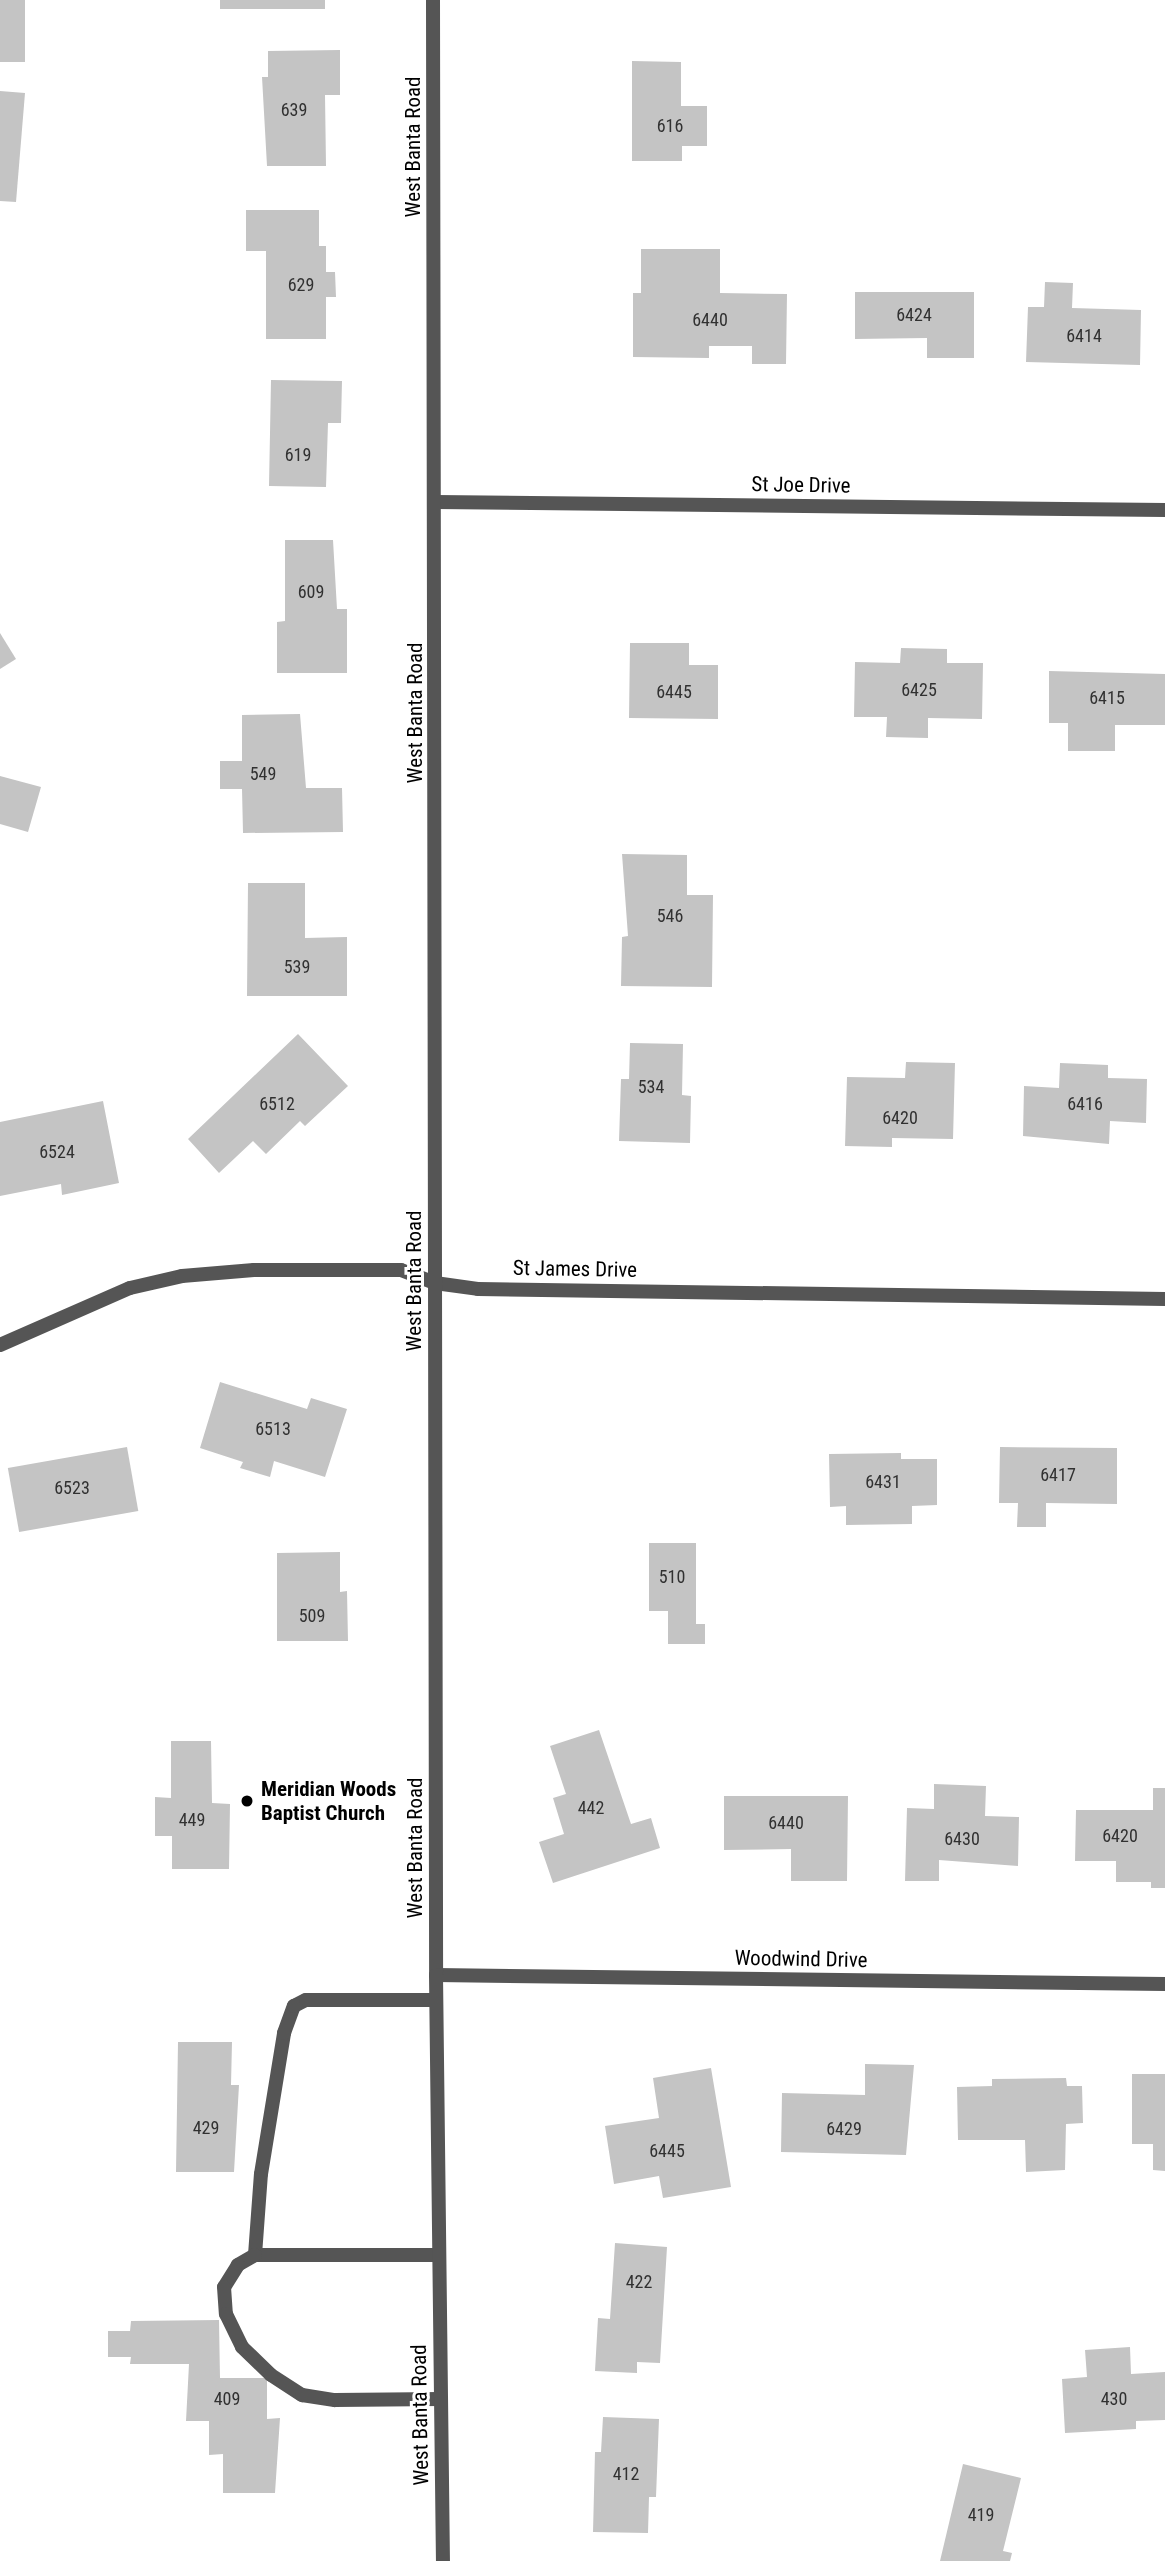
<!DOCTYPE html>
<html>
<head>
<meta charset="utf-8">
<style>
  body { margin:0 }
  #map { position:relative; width:1165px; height:2561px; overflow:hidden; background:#fff; font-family:"Roboto Condensed",sans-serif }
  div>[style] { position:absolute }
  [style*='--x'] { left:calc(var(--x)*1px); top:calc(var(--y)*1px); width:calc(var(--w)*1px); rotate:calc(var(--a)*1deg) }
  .building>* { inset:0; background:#c4c4c4; transform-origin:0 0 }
  .service>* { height:14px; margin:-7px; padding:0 7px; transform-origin:7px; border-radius:7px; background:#555 }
  .minor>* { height:14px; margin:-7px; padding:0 7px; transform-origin:7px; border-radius:7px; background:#555 }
  .tertiary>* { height:14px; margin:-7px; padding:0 7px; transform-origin:7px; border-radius:7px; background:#555 }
  .dots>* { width:19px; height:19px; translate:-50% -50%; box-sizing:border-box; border:4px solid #fff; border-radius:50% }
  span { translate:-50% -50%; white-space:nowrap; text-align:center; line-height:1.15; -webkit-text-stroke:6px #fff; paint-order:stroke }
  .number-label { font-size:18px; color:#313131 }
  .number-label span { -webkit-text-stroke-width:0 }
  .street-label { font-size:21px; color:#000 }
  .poi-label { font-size:21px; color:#000; font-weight:700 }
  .left { translate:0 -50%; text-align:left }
</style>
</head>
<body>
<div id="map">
  <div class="building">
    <div style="left:0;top:0;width:25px;height:62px"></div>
    <div style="left:220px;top:0;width:105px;height:9px"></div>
    <div style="clip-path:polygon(340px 50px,340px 95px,325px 95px,326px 166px,267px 166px,262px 77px,268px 77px,268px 51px)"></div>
    <div style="clip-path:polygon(632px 61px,681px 62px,681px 106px,707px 106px,707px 146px,682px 146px,682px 161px,632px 161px)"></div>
    <div style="clip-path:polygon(0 91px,25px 93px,16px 202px,0 201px)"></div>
    <div style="clip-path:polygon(246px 210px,319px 210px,319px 246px,326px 246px,326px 272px,335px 272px,336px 297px,326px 297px,326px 339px,266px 339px,266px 251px,246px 251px)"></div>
    <div style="clip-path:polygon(641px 249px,720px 249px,720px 293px,787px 294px,786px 364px,752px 364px,752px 346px,709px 346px,709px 358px,633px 357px,633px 293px,641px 293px)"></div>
    <div style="clip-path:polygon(1045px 282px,1073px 283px,1072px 308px,1141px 310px,1140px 365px,1026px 362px,1028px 307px,1044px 307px)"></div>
    <div style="clip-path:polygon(855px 292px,974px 292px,974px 358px,927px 358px,927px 338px,855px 339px)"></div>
    <div style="clip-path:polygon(271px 380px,342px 381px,341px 423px,328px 423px,326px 487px,269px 486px)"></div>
    <div style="clip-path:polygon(285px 540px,333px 540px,337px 609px,347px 609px,347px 673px,277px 673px,277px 622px,285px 621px)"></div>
    <div style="clip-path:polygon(0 633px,16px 659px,0 669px)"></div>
    <div style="clip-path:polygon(630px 643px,689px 643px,689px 665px,718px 665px,718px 719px,629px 718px)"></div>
    <div style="clip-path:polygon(901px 648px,947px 649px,947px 663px,983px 663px,982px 719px,928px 718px,928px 738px,886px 737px,887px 717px,854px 717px,855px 662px,900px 663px)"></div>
    <div style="clip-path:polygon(1049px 671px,1165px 674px,1165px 725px,1115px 725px,1115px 751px,1068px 751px,1068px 723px,1049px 723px)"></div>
    <div style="clip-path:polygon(300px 714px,306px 788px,342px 788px,343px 832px,243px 833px,242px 789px,220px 789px,220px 761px,242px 761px,242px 715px)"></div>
    <div style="clip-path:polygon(0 776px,41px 787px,28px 832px,0 824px)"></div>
    <div style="clip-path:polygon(622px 854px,687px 855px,687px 895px,713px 895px,712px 987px,621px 986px,622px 937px,628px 936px)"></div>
    <div style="clip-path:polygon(248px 883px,305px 883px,305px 938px,347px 937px,347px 996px,247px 996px)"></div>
    <div style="clip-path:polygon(298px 1034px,348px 1086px,305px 1126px,300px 1121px,266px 1154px,253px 1141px,219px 1173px,188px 1139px)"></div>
    <div style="clip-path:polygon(630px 1043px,683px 1044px,682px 1095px,691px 1096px,690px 1143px,619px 1141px,621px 1079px,629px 1079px)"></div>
    <div style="clip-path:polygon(906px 1062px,955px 1063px,953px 1139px,892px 1138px,892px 1147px,845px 1146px,847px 1077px,905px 1078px)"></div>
    <div style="clip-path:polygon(1060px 1063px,1108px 1065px,1108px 1078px,1147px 1079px,1146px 1123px,1110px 1121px,1109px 1144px,1023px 1136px,1024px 1086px,1059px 1088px)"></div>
    <div style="clip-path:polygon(103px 1101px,119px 1183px,62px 1195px,61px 1184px,0 1196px,0 1122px)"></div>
    <div style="clip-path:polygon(220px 1382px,307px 1409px,311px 1398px,347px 1409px,325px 1477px,274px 1461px,270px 1477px,240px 1468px,243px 1462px,200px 1448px)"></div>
    <div style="left:127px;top:1447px;width:65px;height:121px;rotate:80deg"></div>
    <div style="clip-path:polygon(1000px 1447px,1117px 1448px,1117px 1504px,1046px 1503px,1046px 1527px,1017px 1527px,1018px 1503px,999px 1503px)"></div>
    <div style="clip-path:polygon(901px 1453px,901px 1459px,937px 1459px,937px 1505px,912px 1506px,912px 1524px,846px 1525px,846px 1506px,830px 1507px,829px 1454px)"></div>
    <div style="clip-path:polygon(649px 1543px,696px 1543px,696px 1624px,705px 1624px,705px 1644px,668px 1644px,668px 1611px,649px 1611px)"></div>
    <div style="clip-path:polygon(340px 1552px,340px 1592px,347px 1591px,348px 1641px,277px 1641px,277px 1553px)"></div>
    <div style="clip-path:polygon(599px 1730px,631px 1824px,651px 1818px,660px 1848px,553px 1883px,539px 1842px,564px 1834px,553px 1798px,566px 1794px,550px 1746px)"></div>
    <div style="clip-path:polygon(171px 1741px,211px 1741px,212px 1803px,230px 1804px,229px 1869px,172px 1869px,172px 1836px,155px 1836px,155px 1797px,171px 1798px)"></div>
    <div style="clip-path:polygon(934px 1784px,986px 1786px,985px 1816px,1019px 1817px,1018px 1866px,939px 1860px,939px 1881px,905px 1881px,907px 1808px,934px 1809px)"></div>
    <div style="clip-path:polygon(1153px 1788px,1165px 1788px,1165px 1888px,1151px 1888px,1151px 1882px,1116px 1882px,1116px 1861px,1075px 1861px,1076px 1810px,1153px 1810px)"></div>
    <div style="clip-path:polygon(724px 1796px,848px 1796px,847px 1881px,791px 1881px,791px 1849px,724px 1850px)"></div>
    <div style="clip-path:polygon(178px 2042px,232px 2042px,231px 2085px,239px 2085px,234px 2172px,176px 2172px)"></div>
    <div style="clip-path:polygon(865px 2064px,914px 2065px,906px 2155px,781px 2152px,782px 2093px,865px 2095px)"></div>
    <div style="clip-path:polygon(711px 2068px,731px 2187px,663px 2198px,659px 2176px,614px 2184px,605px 2126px,659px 2118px,653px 2078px)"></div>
    <div style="clip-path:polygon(1132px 2074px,1165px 2074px,1165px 2171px,1153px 2170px,1153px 2144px,1132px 2144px)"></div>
    <div style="clip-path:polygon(1066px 2078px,1067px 2086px,1082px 2086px,1083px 2123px,1066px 2124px,1065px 2170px,1026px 2172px,1025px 2140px,958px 2140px,957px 2087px,992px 2086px,992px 2079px)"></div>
    <div style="clip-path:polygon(615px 2243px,667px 2247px,660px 2363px,637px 2362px,637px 2373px,595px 2371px,598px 2318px,610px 2319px)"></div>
    <div style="clip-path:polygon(219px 2320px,220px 2378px,267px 2378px,267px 2419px,280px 2418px,275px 2493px,223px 2493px,223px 2454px,209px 2455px,209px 2421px,186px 2421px,189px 2364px,130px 2364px,131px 2357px,108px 2357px,108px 2331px,130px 2331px,131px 2321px)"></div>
    <div style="clip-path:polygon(1130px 2347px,1131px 2374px,1165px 2372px,1165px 2420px,1136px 2421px,1136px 2429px,1065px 2433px,1062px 2379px,1087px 2377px,1085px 2350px)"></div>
    <div style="clip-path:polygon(603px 2417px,659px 2419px,656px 2497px,649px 2497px,648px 2533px,593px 2532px,595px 2452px,601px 2452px)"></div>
    <div style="clip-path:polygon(963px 2464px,1021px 2478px,1003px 2551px,1012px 2553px,1010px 2561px,940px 2561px)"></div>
  </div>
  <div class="service">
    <div style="--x:255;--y:2255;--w:81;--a:-85.8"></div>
    <div style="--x:261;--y:2174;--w:143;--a:-80.7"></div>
    <div style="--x:284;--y:2033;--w:29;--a:-70"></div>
    <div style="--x:294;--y:2006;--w:13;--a:-27"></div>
    <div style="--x:306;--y:2000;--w:130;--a:0"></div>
    <div style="--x:439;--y:2255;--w:184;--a:180"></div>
    <div style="--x:255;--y:2255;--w:20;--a:150"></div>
    <div style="--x:238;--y:2265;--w:26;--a:122"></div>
    <div style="--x:224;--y:2287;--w:27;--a:86"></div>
    <div style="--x:226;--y:2314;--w:37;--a:64"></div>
    <div style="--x:242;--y:2347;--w:40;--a:44"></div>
    <div style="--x:271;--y:2375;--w:37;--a:33"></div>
    <div style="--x:302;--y:2395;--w:33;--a:9"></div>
    <div style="--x:335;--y:2400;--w:106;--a:-0.5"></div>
  </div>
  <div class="minor">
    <div style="--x:436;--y:502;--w:729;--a:0.63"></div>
    <div style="--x:0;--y:1345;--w:142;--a:-23.7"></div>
    <div style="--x:130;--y:1288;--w:53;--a:-13"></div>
    <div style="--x:182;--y:1276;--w:72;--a:-4.8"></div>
    <div style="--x:254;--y:1270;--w:147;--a:0"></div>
    <div style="--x:401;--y:1270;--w:36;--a:21"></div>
    <div style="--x:435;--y:1283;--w:43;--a:7.9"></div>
    <div style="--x:478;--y:1289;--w:687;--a:0.83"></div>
    <div style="--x:436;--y:1975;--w:729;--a:0.71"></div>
  </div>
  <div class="tertiary">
    <div style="--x:433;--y:0;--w:1975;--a:89.91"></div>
    <div style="--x:436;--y:1975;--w:586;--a:89.32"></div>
  </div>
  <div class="dots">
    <div style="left:247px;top:1801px;background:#000"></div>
  </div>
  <div class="number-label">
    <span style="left:294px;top:110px">639</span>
    <span style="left:670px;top:126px">616</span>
    <span style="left:301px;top:285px">629</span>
    <span style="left:914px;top:315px">6424</span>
    <span style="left:710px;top:320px">6440</span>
    <span style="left:1084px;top:336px">6414</span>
    <span style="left:298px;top:455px">619</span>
    <span style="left:311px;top:592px">609</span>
    <span style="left:919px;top:690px">6425</span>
    <span style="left:674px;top:692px">6445</span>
    <span style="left:1107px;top:698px">6415</span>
    <span style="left:263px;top:774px">549</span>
    <span style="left:670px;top:916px">546</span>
    <span style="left:297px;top:967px">539</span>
    <span style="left:651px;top:1087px">534</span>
    <span style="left:277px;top:1104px">6512</span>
    <span style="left:1085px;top:1104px">6416</span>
    <span style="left:900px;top:1118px">6420</span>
    <span style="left:57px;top:1152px">6524</span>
    <span style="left:273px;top:1429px">6513</span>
    <span style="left:1058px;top:1475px">6417</span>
    <span style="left:883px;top:1482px">6431</span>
    <span style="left:72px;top:1488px">6523</span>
    <span style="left:672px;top:1577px">510</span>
    <span style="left:312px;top:1616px">509</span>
    <span style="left:591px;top:1808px">442</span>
    <span style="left:192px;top:1820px">449</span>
    <span style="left:786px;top:1823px">6440</span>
    <span style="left:1120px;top:1836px">6420</span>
    <span style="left:962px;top:1839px">6430</span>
    <span style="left:206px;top:2128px">429</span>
    <span style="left:844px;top:2129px">6429</span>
    <span style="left:667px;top:2151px">6445</span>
    <span style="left:639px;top:2282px">422</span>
    <span style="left:227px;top:2399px">409</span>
    <span style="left:1114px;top:2399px">430</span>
    <span style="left:626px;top:2474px">412</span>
    <span style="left:981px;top:2515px">419</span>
  </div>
  <div class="street-label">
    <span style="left:413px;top:147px;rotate:-90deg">West Banta Road</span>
    <span style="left:801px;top:485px;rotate:1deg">St Joe Drive</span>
    <span style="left:415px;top:713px;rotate:-90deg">West Banta Road</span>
    <span style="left:575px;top:1269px;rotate:1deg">St James Drive</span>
    <span style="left:414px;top:1281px;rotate:-90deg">West Banta Road</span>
    <span style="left:415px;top:1848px;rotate:-90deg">West Banta Road</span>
    <span style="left:801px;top:1959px;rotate:1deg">Woodwind Drive</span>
    <span style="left:420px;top:2415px;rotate:-91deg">West Banta Road</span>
  </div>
  <div class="poi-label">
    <span class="left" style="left:261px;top:1801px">Meridian Woods<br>Baptist Church</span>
  </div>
</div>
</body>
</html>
